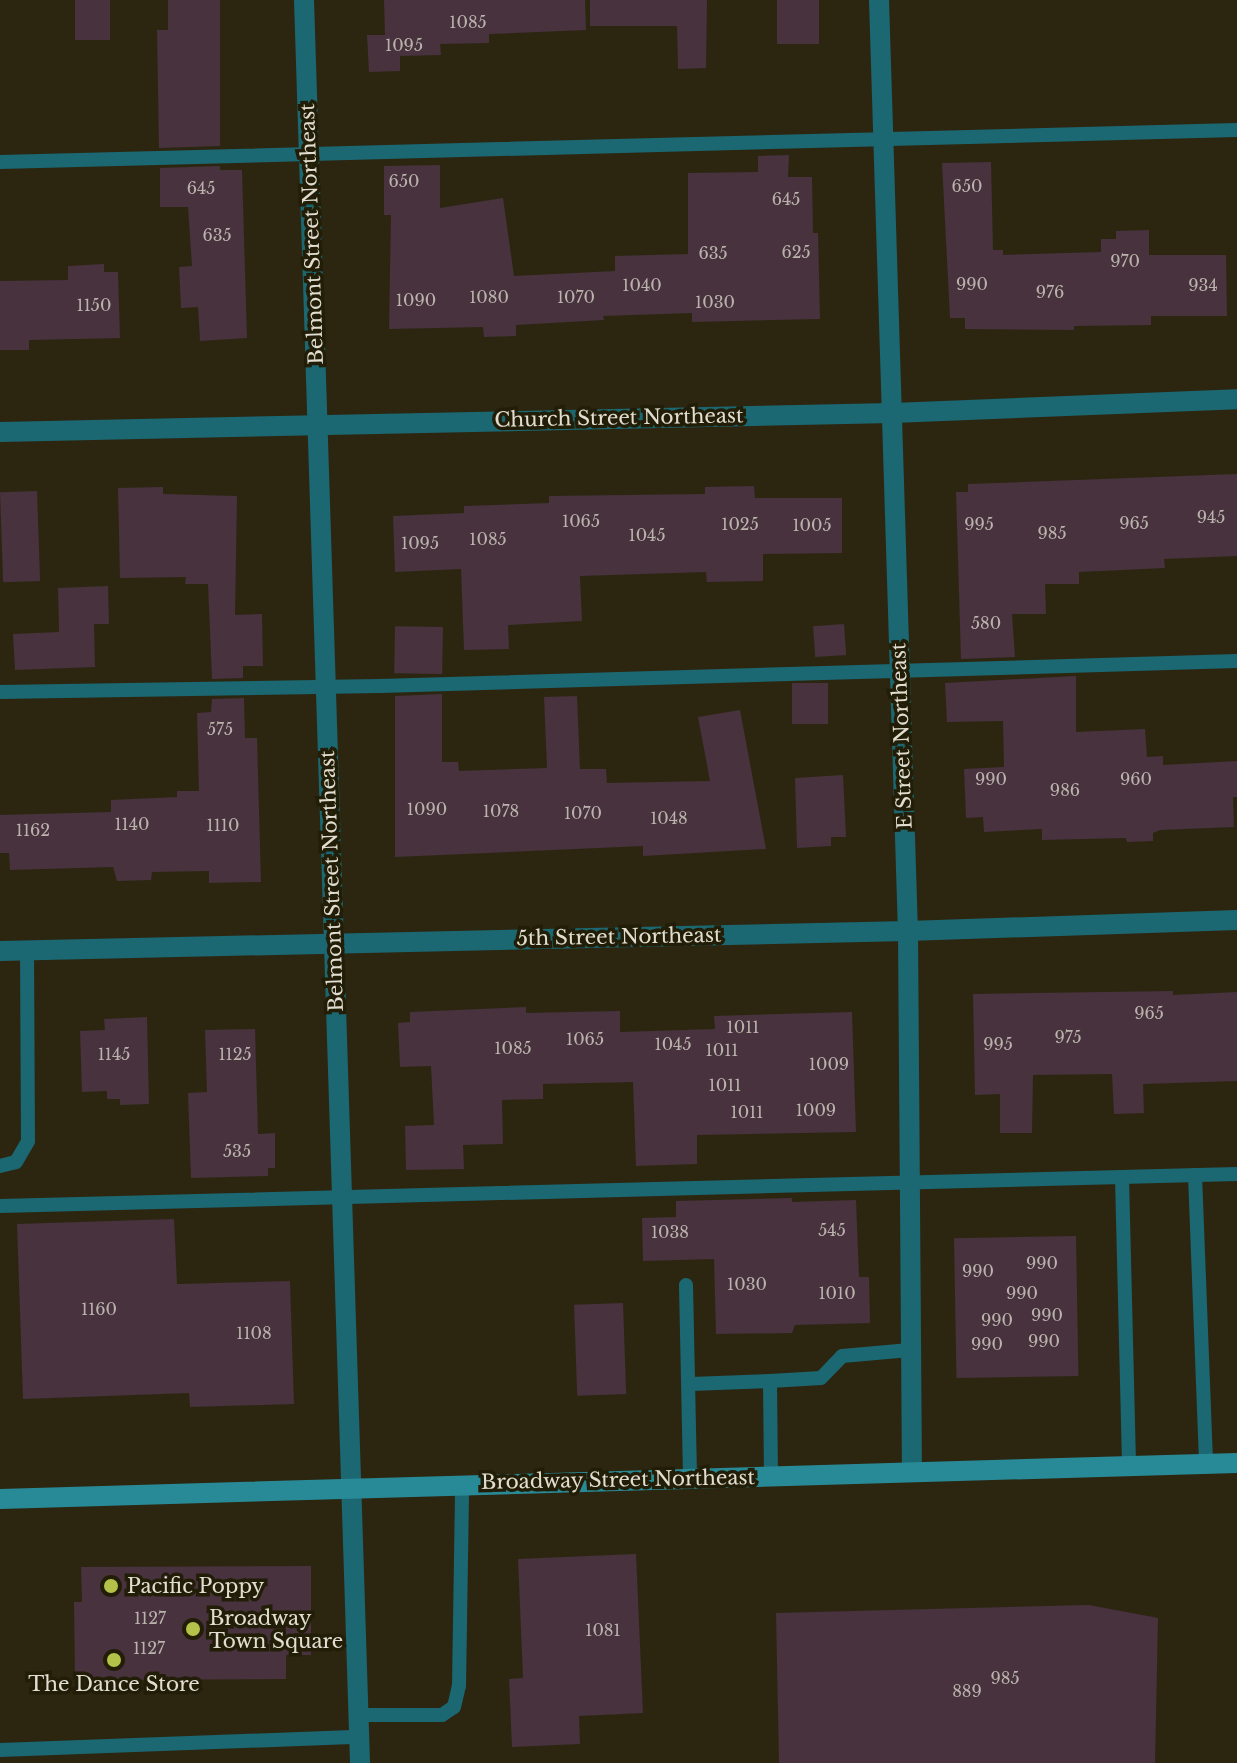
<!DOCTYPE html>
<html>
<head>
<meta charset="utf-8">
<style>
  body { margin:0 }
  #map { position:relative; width:1237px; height:1763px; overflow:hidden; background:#2c2611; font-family:"Libre Baskerville",serif }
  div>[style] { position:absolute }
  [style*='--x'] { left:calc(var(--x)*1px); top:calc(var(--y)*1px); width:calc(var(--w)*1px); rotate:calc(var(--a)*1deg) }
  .building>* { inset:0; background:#47323e; transform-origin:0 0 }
  .lane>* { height:14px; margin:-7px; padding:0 7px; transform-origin:7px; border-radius:7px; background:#1b6873 }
  .street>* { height:20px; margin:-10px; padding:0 10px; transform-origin:10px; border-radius:10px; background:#1b6873 }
  .secondary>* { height:20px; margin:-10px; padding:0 10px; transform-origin:10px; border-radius:10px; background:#298a97 }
  .dots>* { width:22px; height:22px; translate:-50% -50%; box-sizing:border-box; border:4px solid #221d07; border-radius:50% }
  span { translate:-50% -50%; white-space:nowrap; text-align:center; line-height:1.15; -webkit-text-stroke:7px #221d07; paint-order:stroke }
  .number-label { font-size:16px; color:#bab3ac }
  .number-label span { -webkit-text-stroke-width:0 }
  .street-label { font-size:20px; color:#e1ded1 }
  .poi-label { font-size:20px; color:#e1ded1 }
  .left { translate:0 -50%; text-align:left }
</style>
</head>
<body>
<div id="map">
  <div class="building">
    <div style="left:75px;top:0;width:35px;height:40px"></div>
    <div style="clip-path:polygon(168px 0,220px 0,220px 146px,159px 148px,157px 30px,168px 30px)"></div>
    <div style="clip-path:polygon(384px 0,585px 0,586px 30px,489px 34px,489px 43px,440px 44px,441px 55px,400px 56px,400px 71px,369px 72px,367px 35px,385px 35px)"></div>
    <div style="clip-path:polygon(590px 0,707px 0,706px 68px,678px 69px,677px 26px,590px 26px)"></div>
    <div style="left:777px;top:0;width:42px;height:44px"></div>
    <div style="clip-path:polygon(789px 155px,788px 177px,812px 177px,813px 233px,818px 233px,820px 319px,692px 322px,692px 313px,603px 316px,604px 320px,516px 325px,516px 336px,484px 337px,483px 327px,389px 329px,391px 215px,384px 215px,384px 166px,440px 165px,440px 208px,503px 198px,514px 276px,615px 271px,615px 256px,688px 254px,688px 173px,758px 172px,758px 156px)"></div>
    <div style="clip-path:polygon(991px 162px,993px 250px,1003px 250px,1003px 255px,1101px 252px,1101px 239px,1116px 239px,1116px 231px,1149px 230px,1149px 255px,1226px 255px,1227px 316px,1151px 316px,1151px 325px,1074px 326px,1074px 330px,965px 329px,965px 318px,950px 318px,942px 163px)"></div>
    <div style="clip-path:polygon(220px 166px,220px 170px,242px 170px,247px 338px,200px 341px,198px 307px,181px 308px,179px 267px,192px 266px,188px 207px,160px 207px,160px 168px)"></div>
    <div style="clip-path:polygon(104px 264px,104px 272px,118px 272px,120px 338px,29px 340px,29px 350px,0 350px,0 281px,68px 280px,68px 266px)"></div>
    <div style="clip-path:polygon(1237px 474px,1237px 556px,1164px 559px,1165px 568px,1079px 572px,1079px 584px,1045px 584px,1046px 614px,1012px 614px,1015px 657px,961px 659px,956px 492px,968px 492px,968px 484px)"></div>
    <div style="clip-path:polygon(754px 486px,755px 498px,842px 498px,842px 553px,763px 554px,763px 581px,707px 582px,706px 572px,580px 576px,582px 621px,508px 625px,509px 649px,464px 650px,461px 569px,395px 572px,393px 516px,464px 513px,464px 506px,549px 503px,549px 496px,705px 494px,705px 487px)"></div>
    <div style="clip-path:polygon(163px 487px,163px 494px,237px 496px,235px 615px,262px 614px,263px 666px,243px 666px,243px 678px,212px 679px,208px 584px,185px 584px,186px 577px,120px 578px,118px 488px)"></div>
    <div style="left:37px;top:491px;width:90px;height:37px;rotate:88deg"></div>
    <div style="clip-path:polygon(108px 586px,109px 624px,94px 624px,95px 667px,15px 670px,13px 634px,59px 632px,58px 588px)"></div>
    <div style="left:844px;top:624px;width:31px;height:31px;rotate:86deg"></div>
    <div style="left:443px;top:627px;width:47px;height:48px;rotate:91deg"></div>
    <div style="clip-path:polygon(1076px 676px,1076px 732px,1145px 729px,1147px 757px,1163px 756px,1163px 765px,1237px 761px,1237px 797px,1233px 797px,1234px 827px,1160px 830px,1153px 833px,1153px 841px,1127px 842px,1126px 838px,1042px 840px,1042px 829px,984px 832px,983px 817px,966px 818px,964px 769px,1004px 767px,1003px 721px,947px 722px,945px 683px)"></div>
    <div style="left:828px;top:683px;width:41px;height:36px;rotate:90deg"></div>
    <div style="clip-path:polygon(442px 694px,442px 762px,458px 762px,459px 771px,547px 768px,544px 697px,577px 696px,580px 769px,606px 769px,607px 783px,710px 781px,698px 717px,740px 710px,766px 849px,643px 856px,643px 846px,395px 857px,395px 696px)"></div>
    <div style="clip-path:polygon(244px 698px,245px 738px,257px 738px,261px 882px,209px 883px,209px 871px,152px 872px,151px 880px,117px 881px,113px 867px,10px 870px,9px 853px,0 853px,0 815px,111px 812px,111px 800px,177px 797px,177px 791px,199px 791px,197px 713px,211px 712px,212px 699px)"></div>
    <div style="clip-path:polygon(843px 775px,846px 837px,831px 837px,831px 846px,797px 848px,795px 778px)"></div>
    <div style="clip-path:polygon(1173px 991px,1173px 995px,1237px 992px,1237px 1081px,1143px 1084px,1144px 1113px,1114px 1114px,1112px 1074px,1033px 1075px,1032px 1133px,1000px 1133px,1000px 1094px,975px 1095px,973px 994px)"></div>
    <div style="clip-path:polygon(526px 1007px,526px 1013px,620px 1011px,620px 1032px,715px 1029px,714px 1016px,852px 1012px,856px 1132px,697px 1135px,697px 1164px,636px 1166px,633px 1082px,543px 1084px,543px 1099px,502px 1100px,503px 1144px,463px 1145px,464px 1169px,406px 1170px,405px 1126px,434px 1125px,431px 1066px,400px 1067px,398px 1023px,410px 1022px,410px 1012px)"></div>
    <div style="clip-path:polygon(147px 1017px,149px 1104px,120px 1105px,120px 1099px,107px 1099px,107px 1091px,82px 1092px,80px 1031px,105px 1030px,104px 1019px)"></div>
    <div style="clip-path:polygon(255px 1029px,258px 1134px,275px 1133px,275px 1168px,268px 1168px,268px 1176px,191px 1178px,188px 1093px,207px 1092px,205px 1030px)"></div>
    <div style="clip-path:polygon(792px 1198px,792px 1202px,856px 1200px,859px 1277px,869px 1277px,870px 1323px,795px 1325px,792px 1333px,716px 1334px,714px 1259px,643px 1261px,642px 1218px,676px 1217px,676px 1201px)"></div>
    <div style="clip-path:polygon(174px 1219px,177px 1284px,290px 1281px,294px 1404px,190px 1407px,189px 1393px,23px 1399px,17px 1224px)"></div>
    <div style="left:1076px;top:1236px;width:140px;height:122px;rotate:89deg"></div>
    <div style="left:623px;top:1303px;width:91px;height:49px;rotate:88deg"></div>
    <div style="clip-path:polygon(636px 1554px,643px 1713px,579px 1716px,580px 1744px,512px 1747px,509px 1679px,523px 1678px,518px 1559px)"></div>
    <div style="clip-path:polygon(311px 1566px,311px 1655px,286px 1655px,286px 1679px,75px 1680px,74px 1602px,82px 1602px,81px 1567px)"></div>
    <div style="clip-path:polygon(1089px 1605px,1158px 1618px,1155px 1763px,779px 1763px,776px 1613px)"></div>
  </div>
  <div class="lane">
    <div style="--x:0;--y:162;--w:1237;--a:-1.48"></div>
    <div style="--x:0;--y:692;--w:380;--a:-0.9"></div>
    <div style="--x:380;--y:686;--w:857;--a:-1.67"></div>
    <div style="--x:0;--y:1166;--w:16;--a:-14"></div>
    <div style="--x:16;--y:1162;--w:24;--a:-60"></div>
    <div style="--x:28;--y:1141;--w:191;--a:-90.3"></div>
    <div style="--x:1195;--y:1175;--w:289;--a:87.8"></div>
    <div style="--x:1122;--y:1177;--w:289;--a:88.6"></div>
    <div style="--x:0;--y:1206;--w:1237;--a:-1.48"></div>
    <div style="--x:686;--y:1285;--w:192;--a:88.8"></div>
    <div style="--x:770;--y:1381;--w:51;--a:-3.4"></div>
    <div style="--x:821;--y:1378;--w:30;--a:-46"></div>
    <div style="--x:842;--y:1356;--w:68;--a:-5"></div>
    <div style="--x:691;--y:1384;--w:79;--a:-2.2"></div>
    <div style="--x:770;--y:1381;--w:95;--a:89.4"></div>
    <div style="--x:358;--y:1715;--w:84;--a:0"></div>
    <div style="--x:442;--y:1715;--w:14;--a:-34"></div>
    <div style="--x:454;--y:1707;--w:22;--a:-77"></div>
    <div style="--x:459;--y:1686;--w:202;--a:-89.1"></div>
    <div style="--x:0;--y:1750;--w:359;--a:-2.1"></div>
  </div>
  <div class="street">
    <div style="--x:304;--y:0;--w:1764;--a:88.18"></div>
    <div style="--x:879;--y:0;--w:931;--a:88.22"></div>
    <div style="--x:908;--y:931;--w:541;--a:89.58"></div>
    <div style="--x:0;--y:432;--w:893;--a:-1.22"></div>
    <div style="--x:893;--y:413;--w:344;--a:-2.3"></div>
    <div style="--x:0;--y:951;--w:908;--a:-1.26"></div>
    <div style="--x:908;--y:931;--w:329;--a:-1.9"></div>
  </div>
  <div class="secondary">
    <div style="--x:0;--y:1499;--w:1238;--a:-1.67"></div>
  </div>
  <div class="dots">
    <div style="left:111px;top:1586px;background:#b5c249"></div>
    <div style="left:193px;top:1629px;background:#b5c249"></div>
    <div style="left:114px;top:1660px;background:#b5c249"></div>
  </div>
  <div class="number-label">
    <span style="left:468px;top:22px">1085</span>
    <span style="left:404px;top:45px">1095</span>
    <span style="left:404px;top:181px">650</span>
    <span style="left:967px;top:186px">650</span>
    <span style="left:201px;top:188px">645</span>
    <span style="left:786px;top:199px">645</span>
    <span style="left:217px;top:235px">635</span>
    <span style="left:796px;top:252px">625</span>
    <span style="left:713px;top:253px">635</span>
    <span style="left:1125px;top:261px">970</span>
    <span style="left:972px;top:284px">990</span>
    <span style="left:642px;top:285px">1040</span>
    <span style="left:1203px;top:285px">934</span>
    <span style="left:1050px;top:292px">976</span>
    <span style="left:489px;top:297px">1080</span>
    <span style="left:576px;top:297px">1070</span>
    <span style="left:416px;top:300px">1090</span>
    <span style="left:715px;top:302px">1030</span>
    <span style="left:94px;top:305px">1150</span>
    <span style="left:1211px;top:517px">945</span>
    <span style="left:581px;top:521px">1065</span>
    <span style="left:1134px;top:523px">965</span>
    <span style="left:740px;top:524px">1025</span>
    <span style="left:979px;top:524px">995</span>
    <span style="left:812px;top:525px">1005</span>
    <span style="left:1052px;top:533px">985</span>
    <span style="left:647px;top:535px">1045</span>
    <span style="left:488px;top:539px">1085</span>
    <span style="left:420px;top:543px">1095</span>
    <span style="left:986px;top:623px">580</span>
    <span style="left:220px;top:729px">575</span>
    <span style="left:991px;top:779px">990</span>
    <span style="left:1136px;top:779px">960</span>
    <span style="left:1065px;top:790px">986</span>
    <span style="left:427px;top:809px">1090</span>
    <span style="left:501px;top:811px">1078</span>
    <span style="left:583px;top:813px">1070</span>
    <span style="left:669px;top:818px">1048</span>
    <span style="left:132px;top:824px">1140</span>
    <span style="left:223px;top:825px">1110</span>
    <span style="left:33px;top:830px">1162</span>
    <span style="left:1149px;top:1013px">965</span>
    <span style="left:743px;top:1027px">1011</span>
    <span style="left:1068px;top:1037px">975</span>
    <span style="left:585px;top:1039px">1065</span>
    <span style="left:673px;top:1044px">1045</span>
    <span style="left:998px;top:1044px">995</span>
    <span style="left:513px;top:1048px">1085</span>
    <span style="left:722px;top:1050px">1011</span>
    <span style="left:114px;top:1054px">1145</span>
    <span style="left:235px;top:1054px">1125</span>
    <span style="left:829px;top:1064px">1009</span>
    <span style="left:725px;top:1085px">1011</span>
    <span style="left:816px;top:1110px">1009</span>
    <span style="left:747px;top:1112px">1011</span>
    <span style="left:237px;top:1151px">535</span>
    <span style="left:832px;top:1230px">545</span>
    <span style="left:670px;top:1232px">1038</span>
    <span style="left:1042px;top:1263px">990</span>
    <span style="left:978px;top:1271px">990</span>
    <span style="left:747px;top:1284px">1030</span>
    <span style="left:837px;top:1293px">1010</span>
    <span style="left:1022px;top:1293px">990</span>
    <span style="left:99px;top:1309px">1160</span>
    <span style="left:1047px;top:1315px">990</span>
    <span style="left:997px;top:1320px">990</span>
    <span style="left:254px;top:1333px">1108</span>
    <span style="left:1044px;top:1341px">990</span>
    <span style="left:987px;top:1344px">990</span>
    <span style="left:150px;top:1618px">1127</span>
    <span style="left:603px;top:1630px">1081</span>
    <span style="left:149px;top:1648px">1127</span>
    <span style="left:1005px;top:1678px">985</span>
    <span style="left:967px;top:1691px">889</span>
  </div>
  <div class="street-label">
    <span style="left:312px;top:234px;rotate:-92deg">Belmont Street Northeast</span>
    <span style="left:619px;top:418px;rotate:-1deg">Church Street Northeast</span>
    <span style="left:902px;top:736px;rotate:-92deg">E Street Northeast</span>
    <span style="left:332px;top:881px;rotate:-92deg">Belmont Street Northeast</span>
    <span style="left:619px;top:937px;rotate:-1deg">5th Street Northeast</span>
    <span style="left:618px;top:1480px;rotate:-1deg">Broadway Street Northeast</span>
  </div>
  <div class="poi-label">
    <span class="left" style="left:127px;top:1586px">Pacific Poppy</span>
    <span class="left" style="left:209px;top:1630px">Broadway<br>Town Square</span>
    <span style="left:114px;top:1684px">The Dance Store</span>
  </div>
</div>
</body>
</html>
